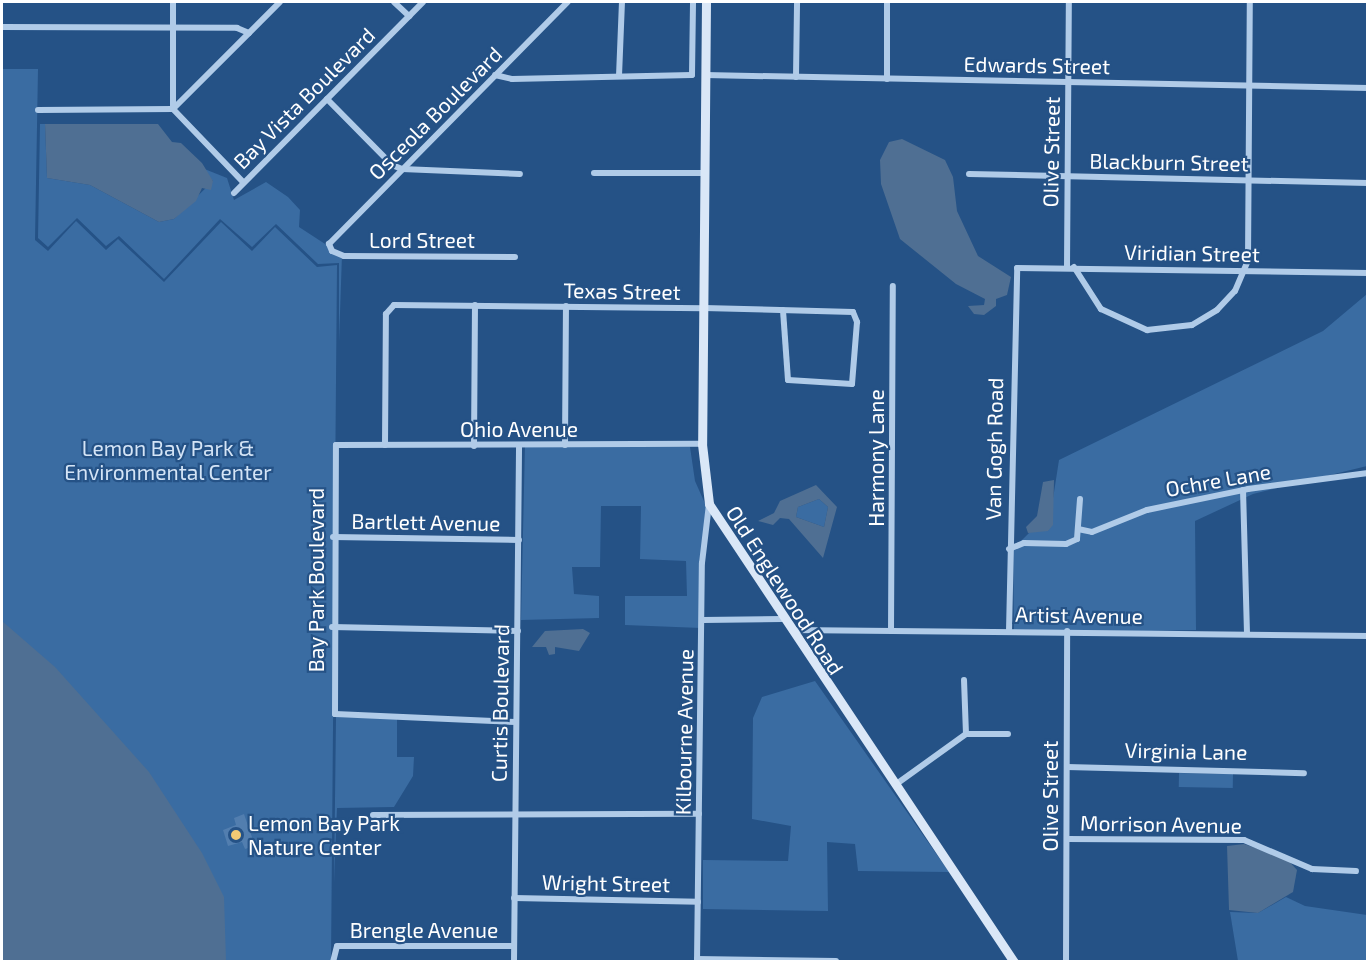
<!DOCTYPE html>
<html>
<head>
<meta charset="utf-8">
<style>
  body { margin:0 }
  #map { position:relative; width:1369px; height:963px; overflow:hidden; background:#255286; font-family:"Exo 2",sans-serif }
  div>[style] { position:absolute }
  [style*='--x'] { left:calc(var(--x)*1px); top:calc(var(--y)*1px); width:calc(var(--w)*1px); rotate:calc(var(--a)*1deg) }
  .green>* { inset:0; background:#3a6ca2; transform-origin:0 0 }
  .water>* { inset:0; background:#4f6f93 }
  .building>* { inset:0; background:#527eaf }
  .street>* { height:6px; margin:-3px; padding:0 3px; transform-origin:3px; border-radius:3px; background:#b0cbe8 }
  .secondary>* { height:9px; margin:-4.5px; padding:0 4.5px; transform-origin:4.5px; border-radius:4.5px; background:#dae7f7 }
  .dots>* { width:16px; height:16px; translate:-50% -50%; box-sizing:border-box; border:3px solid #255286; border-radius:50% }
  span { translate:-50% -50%; white-space:nowrap; text-align:center; line-height:1.15; -webkit-text-stroke:4.5px #255286; paint-order:stroke }
  .street-label { font-size:21px; color:#fff }
  .park-label { font-size:21px; color:#d4e4f6 }
  .poi-label { font-size:21px; color:#fff }
  .left { translate:0 -50%; text-align:left }
  .frame { position:absolute; inset:0; border:3px solid #fff; pointer-events:none }
</style>
</head>
<body>
<div id="map">
  <div class="green">
    <div style="clip-path:polygon(2px 69px,38px 69px,35px 240px,48px 251px,76px 221px,106px 250px,118px 239px,164px 282px,221px 222px,252px 251px,275px 227px,317px 267px,337px 265px,331px 961px,217px 961px,2px 637px)"></div>
    <div style="clip-path:polygon(40px 124px,45px 124px,47px 178px,90px 185px,159px 222px,174px 219px,213px 181px,202px 168px,227px 178px,234px 200px,266px 182px,288px 197px,300px 210px,299px 227px,342px 255px,339px 342px,339px 263px,318px 264px,276px 224px,252px 247px,220px 219px,164px 279px,119px 236px,106px 246px,77px 218px,48px 247px,38px 238px)"></div>
    <div style="clip-path:polygon(1367px 294px,1367px 466px,1253px 494px,1195px 521px,1196px 630px,1014px 634px,1013px 549px,1031px 531px,1048px 531px,1059px 460px,1323px 331px)"></div>
    <div style="clip-path:polygon(525px 444px,690px 447px,695px 481px,707px 508px,701px 628px,625px 625px,625px 596px,687px 596px,686px 561px,640px 559px,641px 506px,601px 506px,600px 567px,572px 567px,574px 594px,599px 596px,599px 618px,521px 620px)"></div>
    <div style="clip-path:polygon(819px 499px,828px 507px,824px 527px,796px 517px,798px 507px)"></div>
    <div style="clip-path:polygon(815px 681px,949px 872px,858px 871px,855px 844px,827px 842px,828px 911px,703px 909px,703px 860px,788px 861px,791px 826px,752px 819px,753px 718px,762px 697px)"></div>
    <div style="clip-path:polygon(336px 717px,397px 718px,397px 757px,414px 757px,413px 776px,394px 807px,337px 808px,334px 883px)"></div>
    <div style="left:1179px;top:773px;width:54px;height:14px;rotate:1deg"></div>
    <div style="clip-path:polygon(1286px 897px,1305px 906px,1367px 915px,1367px 961px,1238px 961px,1230px 912px,1258px 913px)"></div>
  </div>
  <div class="water">
    <div style="clip-path:polygon(45px 124px,158px 124px,172px 142px,181px 143px,202px 163px,213px 181px,211px 190px,202px 188px,196px 201px,174px 219px,159px 222px,90px 185px,47px 178px)"></div>
    <div style="clip-path:polygon(902px 139px,945px 160px,953px 177px,957px 211px,978px 256px,1011px 277px,1007px 295px,996px 299px,996px 306px,984px 315px,974px 314px,968px 306px,984px 305px,985px 299px,956px 284px,900px 239px,881px 184px,880px 160px,889px 142px)"></div>
    <div style="clip-path:polygon(1054px 480px,1053px 525px,1048px 531px,1028px 533px,1026px 527px,1037px 516px,1043px 482px)"></div>
    <div style="clip-path:polygon(evenodd,816px 485px,837px 507px,823px 558px,789px 519px,780px 518px,773px 525px,758px 521px,774px 513px,780px 501px,816px 485px,819px 499px,828px 507px,824px 527px,796px 517px,798px 507px,819px 499px)"></div>
    <div style="clip-path:polygon(2px 621px,55px 667px,149px 772px,202px 853px,224px 897px,226px 961px,2px 961px)"></div>
    <div style="clip-path:polygon(583px 629px,590px 633px,579px 651px,555px 647px,555px 654px,549px 655px,546px 647px,532px 647px,545px 631px)"></div>
    <div style="clip-path:polygon(1244px 844px,1287px 859px,1297px 870px,1293px 892px,1258px 913px,1229px 910px,1227px 846px)"></div>
  </div>
  <div class="building">
    <div style="clip-path:polygon(244px 814px,255px 846px,245px 849px,242px 842px,228px 846px,223px 830px,236px 825px,234px 818px)"></div>
  </div>
  <div class="street">
    <div style="--x:173;--y:2;--w:107;--a:90"></div>
    <div style="--x:173;--y:109;--w:101;--a:46.2"></div>
    <div style="--x:394;--y:2;--w:21;--a:43"></div>
    <div style="--x:2;--y:27;--w:235;--a:0.2"></div>
    <div style="--x:237;--y:28;--w:13;--a:23"></div>
    <div style="--x:495;--y:75;--w:17;--a:13"></div>
    <div style="--x:512;--y:79;--w:180;--a:-1.3"></div>
    <div style="--x:692;--y:75;--w:73;--a:-89.2"></div>
    <div style="--x:705;--y:75;--w:663;--a:1.12"></div>
    <div style="--x:619;--y:76;--w:74;--a:-87.7"></div>
    <div style="--x:796;--y:77;--w:75;--a:-89.2"></div>
    <div style="--x:887;--y:79;--w:77;--a:-90"></div>
    <div style="--x:327;--y:99;--w:93;--a:45.4"></div>
    <div style="--x:392;--y:165;--w:11;--a:22"></div>
    <div style="--x:402;--y:169;--w:118;--a:2.4"></div>
    <div style="--x:38;--y:110;--w:135;--a:-0.4"></div>
    <div style="--x:173;--y:109;--w:151;--a:-45"></div>
    <div style="--x:594;--y:173;--w:110;--a:0"></div>
    <div style="--x:969;--y:174;--w:399;--a:1.3"></div>
    <div style="--x:234;--y:193;--w:269;--a:-45.3"></div>
    <div style="--x:515;--y:257;--w:171;--a:-179.7"></div>
    <div style="--x:344;--y:256;--w:13;--a:-157"></div>
    <div style="--x:332;--y:251;--w:8;--a:-113"></div>
    <div style="--x:329;--y:244;--w:340;--a:-45.4"></div>
    <div style="--x:1067;--y:267;--w:265;--a:-89.6"></div>
    <div style="--x:1074;--y:267;--w:50;--a:57.3"></div>
    <div style="--x:1101;--y:309;--w:51;--a:24.5"></div>
    <div style="--x:1147;--y:330;--w:45;--a:-6.3"></div>
    <div style="--x:1192;--y:325;--w:29;--a:-31"></div>
    <div style="--x:1217;--y:310;--w:26;--a:-47"></div>
    <div style="--x:1235;--y:291;--w:34;--a:-67"></div>
    <div style="--x:1248;--y:260;--w:258;--a:-89.6"></div>
    <div style="--x:385;--y:445;--w:131;--a:-89.6"></div>
    <div style="--x:386;--y:314;--w:12;--a:-48"></div>
    <div style="--x:394;--y:305;--w:310;--a:0.6"></div>
    <div style="--x:704;--y:308;--w:149;--a:1.5"></div>
    <div style="--x:853;--y:312;--w:11;--a:68"></div>
    <div style="--x:857;--y:322;--w:62;--a:94.6"></div>
    <div style="--x:852;--y:384;--w:64;--a:-176.4"></div>
    <div style="--x:788;--y:380;--w:70;--a:-94.1"></div>
    <div style="--x:565;--y:445;--w:139;--a:-89.6"></div>
    <div style="--x:474;--y:446;--w:141;--a:-89.6"></div>
    <div style="--x:1243;--y:490;--w:144;--a:88.4"></div>
    <div style="--x:1078;--y:529;--w:14;--a:12"></div>
    <div style="--x:1092;--y:532;--w:59;--a:-21.8"></div>
    <div style="--x:1147;--y:510;--w:103;--a:-11.7"></div>
    <div style="--x:1248;--y:489;--w:121;--a:-7.6"></div>
    <div style="--x:333;--y:537;--w:186;--a:0.9"></div>
    <div style="--x:1009;--y:549;--w:16;--a:-22"></div>
    <div style="--x:1024;--y:543;--w:42;--a:1.4"></div>
    <div style="--x:1066;--y:544;--w:12;--a:-24"></div>
    <div style="--x:1077;--y:539;--w:40;--a:-85.7"></div>
    <div style="--x:703;--y:620;--w:79;--a:-0.7"></div>
    <div style="--x:332;--y:627;--w:186;--a:1.2"></div>
    <div style="--x:792;--y:630;--w:576;--a:0.6"></div>
    <div style="--x:891;--y:631;--w:345;--a:-89.7"></div>
    <div style="--x:1009;--y:631;--w:363;--a:-88.7"></div>
    <div style="--x:1017;--y:268;--w:351;--a:0.8"></div>
    <div style="--x:516;--y:722;--w:181;--a:-177.5"></div>
    <div style="--x:335;--y:714;--w:269;--a:-89.8"></div>
    <div style="--x:336;--y:445;--w:366;--a:-0.2"></div>
    <div style="--x:966;--y:734;--w:42;--a:0"></div>
    <div style="--x:1067;--y:767;--w:237;--a:1.5"></div>
    <div style="--x:895;--y:785;--w:87;--a:-35.7"></div>
    <div style="--x:966;--y:734;--w:54;--a:-92.1"></div>
    <div style="--x:373;--y:815;--w:326;--a:-0.2"></div>
    <div style="--x:1067;--y:839;--w:177;--a:0.3"></div>
    <div style="--x:1244;--y:840;--w:74;--a:23.1"></div>
    <div style="--x:1312;--y:869;--w:44;--a:2.6"></div>
    <div style="--x:514;--y:898;--w:184;--a:1.2"></div>
    <div style="--x:697;--y:959;--w:139;--a:0.8"></div>
    <div style="--x:333;--y:962;--w:16;--a:-76"></div>
    <div style="--x:337;--y:946;--w:177;--a:0"></div>
    <div style="--x:514;--y:962;--w:516;--a:-89.44"></div>
    <div style="--x:697;--y:962;--w:399;--a:-89.3"></div>
    <div style="--x:702;--y:563;--w:59;--a:-83.2"></div>
    <div style="--x:1066;--y:962;--w:331;--a:-89.8"></div>
  </div>
  <div class="secondary">
    <div style="--x:706;--y:2;--w:442;--a:90.5"></div>
    <div style="--x:702;--y:444;--w:60;--a:83.3"></div>
    <div style="--x:709;--y:504;--w:550;--a:56.34"></div>
  </div>
  <div class="dots">
    <div style="left:236px;top:835px;background:#f2ca74"></div>
  </div>
  <div class="street-label">
    <span style="left:1037px;top:65px;rotate:1deg">Edwards Street</span>
    <span style="left:304px;top:98px;rotate:-45deg">Bay Vista Boulevard</span>
    <span style="left:435px;top:113px;rotate:-45deg">Osceola Boulevard</span>
    <span style="left:1051px;top:152px;rotate:-89deg">Olive Street</span>
    <span style="left:1169px;top:162px;rotate:1deg">Blackburn Street</span>
    <span style="left:422px;top:240px">Lord Street</span>
    <span style="left:1192px;top:253px;rotate:1deg">Viridian Street</span>
    <span style="left:622px;top:291px;rotate:1deg">Texas Street</span>
    <span style="left:519px;top:429px">Ohio Avenue</span>
    <span style="left:994px;top:449px;rotate:-89deg">Van Gogh Road</span>
    <span style="left:876px;top:458px;rotate:-90deg">Harmony Lane</span>
    <span style="left:1218px;top:480px;rotate:-10deg">Ochre Lane</span>
    <span style="left:426px;top:522px;rotate:1deg">Bartlett Avenue</span>
    <span style="left:316px;top:580px;rotate:-90deg">Bay Park Boulevard</span>
    <span style="left:785px;top:590px;rotate:57deg">Old Englewood Road</span>
    <span style="left:1079px;top:615px;rotate:1deg">Artist Avenue</span>
    <span style="left:500px;top:703px;rotate:-89deg">Curtis Boulevard</span>
    <span style="left:684px;top:732px;rotate:-89deg">Kilbourne Avenue</span>
    <span style="left:1186px;top:751px;rotate:1deg">Virginia Lane</span>
    <span style="left:1050px;top:796px;rotate:-90deg">Olive Street</span>
    <span style="left:1161px;top:824px;rotate:1deg">Morrison Avenue</span>
    <span style="left:606px;top:883px;rotate:1deg">Wright Street</span>
    <span style="left:424px;top:930px">Brengle Avenue</span>
  </div>
  <div class="park-label">
    <span style="left:168px;top:460px">Lemon Bay Park &amp;<br>Environmental Center</span>
  </div>
  <div class="poi-label">
    <span class="left" style="left:248px;top:835px">Lemon Bay Park<br>Nature Center</span>
  </div>
  <div class="frame"></div>
</div>
</body>
</html>
